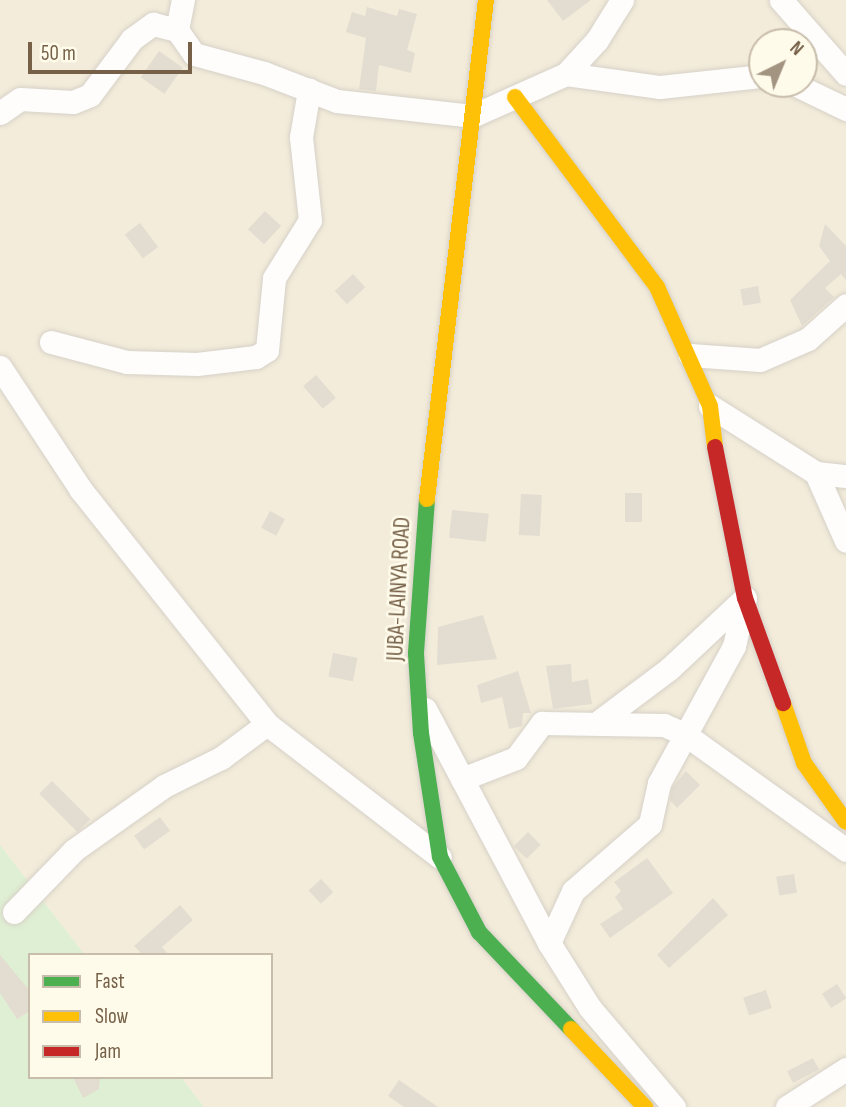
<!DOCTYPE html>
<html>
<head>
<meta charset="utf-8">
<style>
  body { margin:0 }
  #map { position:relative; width:846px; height:1107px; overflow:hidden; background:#f7f4ea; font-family:"Sofia Sans Condensed",sans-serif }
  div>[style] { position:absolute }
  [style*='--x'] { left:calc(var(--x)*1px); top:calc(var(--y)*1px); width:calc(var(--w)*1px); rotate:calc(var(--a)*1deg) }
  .residential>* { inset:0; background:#f3ecda }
  .green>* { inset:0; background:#dfefd3 }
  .building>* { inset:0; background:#e3ddd1; transform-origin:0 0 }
  .roads { filter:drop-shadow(0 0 2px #d6d1c8) drop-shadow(0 0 2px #d6d1c8) }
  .street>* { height:23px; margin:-11.5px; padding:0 11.5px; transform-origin:11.5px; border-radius:11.5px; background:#fefdfc }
  .fast>* { height:16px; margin:-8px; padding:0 8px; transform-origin:8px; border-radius:8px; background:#4caf50 }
  .slow>* { height:16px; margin:-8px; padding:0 8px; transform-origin:8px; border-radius:8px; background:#ffc107 }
  .jam>* { height:16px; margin:-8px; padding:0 8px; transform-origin:8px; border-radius:8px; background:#c62828 }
  span { translate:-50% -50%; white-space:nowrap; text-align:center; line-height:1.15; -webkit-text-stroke:5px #fffbeb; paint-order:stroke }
  .street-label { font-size:23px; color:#766148 }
  .legend { position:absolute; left:28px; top:953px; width:245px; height:126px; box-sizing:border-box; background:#fffbeb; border:2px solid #c8bdaa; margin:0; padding:9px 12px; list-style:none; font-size:21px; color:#766148 }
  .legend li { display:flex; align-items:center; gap:14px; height:35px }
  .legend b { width:35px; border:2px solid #c8bdaa }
  .north { position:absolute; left:748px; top:28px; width:70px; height:70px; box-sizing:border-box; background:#fffbeb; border:2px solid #c8bdaa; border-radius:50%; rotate:43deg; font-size:19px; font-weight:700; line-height:28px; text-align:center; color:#766148 }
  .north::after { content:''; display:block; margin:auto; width:24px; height:32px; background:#a39481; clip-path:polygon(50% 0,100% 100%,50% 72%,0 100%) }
  .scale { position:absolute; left:28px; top:42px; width:164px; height:32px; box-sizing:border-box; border:4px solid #766148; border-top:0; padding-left:9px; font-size:21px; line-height:24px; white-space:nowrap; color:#766148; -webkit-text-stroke:5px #fffbeb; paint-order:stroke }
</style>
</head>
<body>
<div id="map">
  <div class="residential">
    <div style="clip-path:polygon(evenodd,0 0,846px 0,846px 1107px,204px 1107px,181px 1077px,271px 1077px,271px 955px,85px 955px,0 845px,0 0,762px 42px,804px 42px,804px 84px,762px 84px,762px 42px)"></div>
  </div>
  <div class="green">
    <div style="clip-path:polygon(0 845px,85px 955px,30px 955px,30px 1077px,181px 1077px,204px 1107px,0 1107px)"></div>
  </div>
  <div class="building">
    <div style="clip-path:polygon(547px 0,591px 0,563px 21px)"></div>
    <div style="clip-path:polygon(367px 7px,397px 16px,399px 9px,417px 14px,407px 50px,415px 53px,411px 73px,379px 65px,376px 91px,359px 89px,366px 38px,346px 32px,352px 12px,365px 16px)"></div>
    <div style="left:159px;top:51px;width:29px;height:32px;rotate:35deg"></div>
    <div style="left:265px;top:211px;width:22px;height:25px;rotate:43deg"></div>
    <div style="left:140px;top:223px;width:30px;height:19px;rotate:53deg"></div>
    <div style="clip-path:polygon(825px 224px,846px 246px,846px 280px,841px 274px,825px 288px,834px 297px,802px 326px,790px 300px,830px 261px,819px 246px)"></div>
    <div style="left:353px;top:274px;width:18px;height:25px;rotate:47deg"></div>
    <div style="left:758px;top:286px;width:17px;height:18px;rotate:80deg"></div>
    <div style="left:316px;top:375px;width:30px;height:17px;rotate:49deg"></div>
    <div style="left:625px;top:493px;width:17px;height:29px"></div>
    <div style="left:521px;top:494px;width:21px;height:41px;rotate:3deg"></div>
    <div style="left:452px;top:510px;width:37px;height:28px;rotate:6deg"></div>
    <div style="left:270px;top:511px;width:17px;height:19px;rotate:28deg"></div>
    <div style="clip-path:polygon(483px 615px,497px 659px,437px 665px,438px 627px)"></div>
    <div style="left:333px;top:653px;width:25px;height:24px;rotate:11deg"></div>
    <div style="clip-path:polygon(571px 664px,572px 682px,588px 679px,592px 704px,553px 709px,546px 666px)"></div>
    <div style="clip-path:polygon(518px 671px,531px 713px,523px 713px,522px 726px,509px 729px,502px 697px,481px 703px,477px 685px)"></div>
    <div style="clip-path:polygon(686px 771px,700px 785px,677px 808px,670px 800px,672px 788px)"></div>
    <div style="left:52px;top:781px;width:54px;height:18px;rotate:45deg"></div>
    <div style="left:160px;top:817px;width:17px;height:32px;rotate:54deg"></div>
    <div style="left:528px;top:832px;width:18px;height:20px;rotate:45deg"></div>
    <div style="clip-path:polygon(647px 858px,673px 893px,610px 938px,600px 924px,623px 909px,615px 897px,621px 891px,614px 882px)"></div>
    <div style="left:794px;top:874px;width:19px;height:18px;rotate:81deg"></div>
    <div style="left:321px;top:879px;width:18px;height:17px;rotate:47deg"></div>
    <div style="clip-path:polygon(713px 898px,728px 915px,669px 968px,657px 955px)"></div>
    <div style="clip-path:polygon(180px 905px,193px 920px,162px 947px,169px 955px,143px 955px,134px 946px)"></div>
    <div style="clip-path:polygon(0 955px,30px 991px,30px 1011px,17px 1019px,0 993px)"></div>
    <div style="left:837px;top:984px;width:17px;height:18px;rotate:57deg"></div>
    <div style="left:766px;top:990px;width:19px;height:24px;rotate:72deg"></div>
    <div style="left:813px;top:1058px;width:13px;height:29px;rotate:63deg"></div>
    <div style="clip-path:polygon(73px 1077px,100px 1077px,99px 1089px,83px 1098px)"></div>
    <div style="clip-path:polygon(399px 1080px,438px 1107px,404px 1107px,388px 1096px)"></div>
  </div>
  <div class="roads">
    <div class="street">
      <div style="--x:781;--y:0;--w:98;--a:48.7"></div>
      <div style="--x:177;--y:30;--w:31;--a:-79"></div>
      <div style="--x:566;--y:74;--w:95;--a:7.9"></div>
      <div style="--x:660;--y:87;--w:103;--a:-6.2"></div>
      <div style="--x:794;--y:84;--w:58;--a:25.7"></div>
      <div style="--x:0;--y:113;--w:24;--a:-35"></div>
      <div style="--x:20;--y:99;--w:53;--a:3.2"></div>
      <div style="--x:73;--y:102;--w:18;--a:-22"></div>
      <div style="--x:90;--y:95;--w:70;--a:-53.1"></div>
      <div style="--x:132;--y:39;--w:26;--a:-36"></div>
      <div style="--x:153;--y:24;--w:25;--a:14"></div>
      <div style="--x:177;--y:30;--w:29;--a:55"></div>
      <div style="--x:194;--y:54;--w:73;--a:15.2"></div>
      <div style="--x:264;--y:73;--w:78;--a:21"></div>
      <div style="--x:337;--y:101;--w:136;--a:6.3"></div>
      <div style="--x:472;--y:116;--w:103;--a:-24.1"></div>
      <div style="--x:566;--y:74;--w:46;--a:-47.6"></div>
      <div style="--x:597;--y:40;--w:47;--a:-58"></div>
      <div style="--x:51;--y:342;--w:79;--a:14.7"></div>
      <div style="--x:127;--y:362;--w:70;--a:1.6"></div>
      <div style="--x:197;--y:364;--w:59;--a:-6.8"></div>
      <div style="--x:256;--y:357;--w:13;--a:-32"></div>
      <div style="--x:267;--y:350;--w:72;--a:-84.4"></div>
      <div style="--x:274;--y:278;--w:68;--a:-58.2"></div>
      <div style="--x:310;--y:220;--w:83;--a:-96.2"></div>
      <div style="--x:301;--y:137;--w:48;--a:-80.3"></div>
      <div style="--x:690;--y:355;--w:70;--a:4.1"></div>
      <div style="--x:760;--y:360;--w:52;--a:-23.6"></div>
      <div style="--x:808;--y:339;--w:51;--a:-41.8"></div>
      <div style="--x:0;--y:367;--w:147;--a:56.6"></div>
      <div style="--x:81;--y:490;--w:299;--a:51.5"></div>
      <div style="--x:267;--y:724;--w:218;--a:37.6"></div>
      <div style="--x:710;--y:406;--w:125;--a:32.3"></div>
      <div style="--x:816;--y:473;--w:30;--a:6"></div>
      <div style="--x:816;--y:473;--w:74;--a:66.2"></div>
      <div style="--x:425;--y:709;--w:265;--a:62.1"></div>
      <div style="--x:549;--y:943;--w:77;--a:57.8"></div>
      <div style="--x:590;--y:1008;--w:130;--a:49.7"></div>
      <div style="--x:601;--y:720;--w:85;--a:-36.9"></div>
      <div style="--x:669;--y:669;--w:104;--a:-43.1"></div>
      <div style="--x:462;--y:779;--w:58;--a:-21.3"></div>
      <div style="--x:516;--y:758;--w:44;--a:-53.4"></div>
      <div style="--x:542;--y:723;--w:122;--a:0.9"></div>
      <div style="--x:664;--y:725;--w:24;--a:24"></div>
      <div style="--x:686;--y:735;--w:197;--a:35.7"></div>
      <div style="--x:14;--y:912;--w:86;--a:-45.9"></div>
      <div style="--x:74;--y:850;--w:110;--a:-35.4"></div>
      <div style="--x:164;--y:786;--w:64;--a:-26.2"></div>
      <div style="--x:221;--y:758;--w:57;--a:-36.5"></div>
      <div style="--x:549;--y:943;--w:57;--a:-65.2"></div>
      <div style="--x:573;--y:891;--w:102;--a:-41"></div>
      <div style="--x:650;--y:824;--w:42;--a:-77.6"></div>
      <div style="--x:659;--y:783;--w:156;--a:-61.3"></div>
      <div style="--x:734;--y:646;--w:49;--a:-77.1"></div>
      <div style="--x:787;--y:1107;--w:70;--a:-32.8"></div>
    </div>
    <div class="fast">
      <div style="--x:427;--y:499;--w:155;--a:94.1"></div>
      <div style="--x:416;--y:654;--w:79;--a:86.4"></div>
      <div style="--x:421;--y:733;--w:125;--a:81.3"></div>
      <div style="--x:440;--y:857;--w:85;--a:62.5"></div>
      <div style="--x:479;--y:932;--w:134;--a:46.5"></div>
    </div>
    <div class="slow">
      <div style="--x:515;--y:97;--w:237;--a:53.2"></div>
      <div style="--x:657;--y:287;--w:130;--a:66"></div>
      <div style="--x:710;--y:406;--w:41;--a:83"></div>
      <div style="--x:427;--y:499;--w:502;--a:-83.26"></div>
      <div style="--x:783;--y:703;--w:64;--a:70.7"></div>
      <div style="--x:804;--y:763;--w:72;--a:54.6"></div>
      <div style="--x:571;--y:1029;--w:108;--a:46.5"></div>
    </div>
    <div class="jam">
      <div style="--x:715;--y:447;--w:154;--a:78.8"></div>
      <div style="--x:745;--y:598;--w:112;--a:70.1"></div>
    </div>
  </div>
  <div class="street-label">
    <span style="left:399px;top:589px;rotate:-87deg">JUBA-LAINYA ROAD</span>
  </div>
  <ul class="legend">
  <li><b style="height:9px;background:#4caf50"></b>Fast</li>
  <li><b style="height:9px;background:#ffc107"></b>Slow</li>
  <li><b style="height:9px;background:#c62828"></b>Jam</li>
  </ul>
  <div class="north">N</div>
  <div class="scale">50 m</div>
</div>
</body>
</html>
